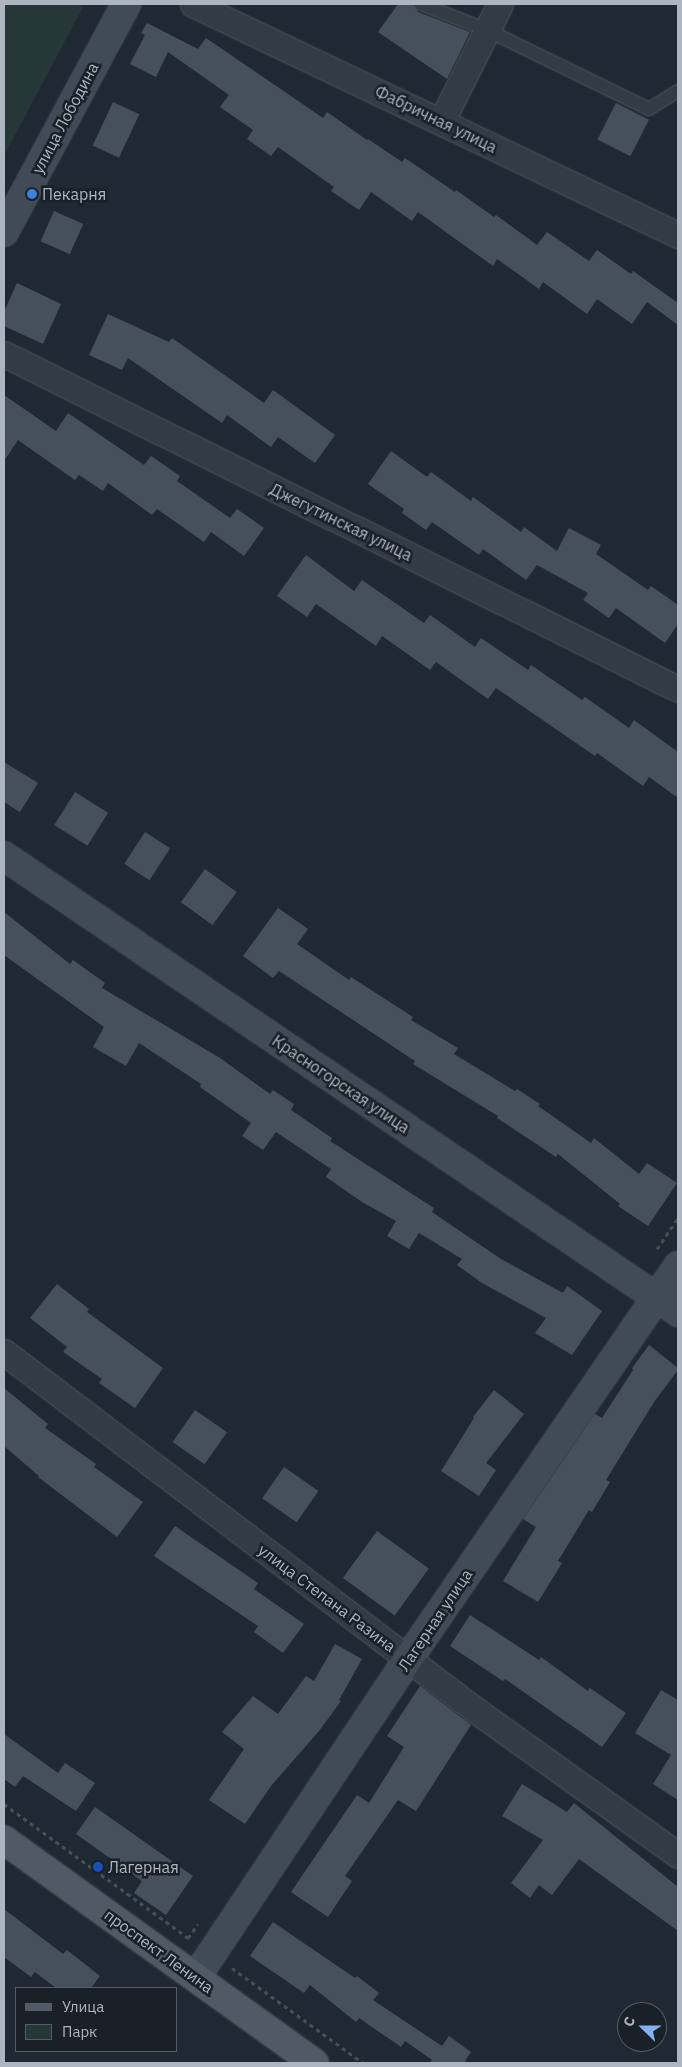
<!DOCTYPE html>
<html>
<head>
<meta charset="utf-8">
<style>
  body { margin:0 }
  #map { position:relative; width:682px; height:2067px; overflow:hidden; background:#202933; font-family:"IBM Plex Sans",sans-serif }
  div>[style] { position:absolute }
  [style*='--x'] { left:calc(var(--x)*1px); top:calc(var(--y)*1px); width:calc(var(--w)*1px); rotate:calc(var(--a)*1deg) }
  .green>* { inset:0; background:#253736 }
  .building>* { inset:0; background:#46505d; transform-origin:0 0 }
  .path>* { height:3px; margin-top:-1.5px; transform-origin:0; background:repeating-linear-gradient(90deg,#415254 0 4px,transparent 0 8px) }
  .roads { filter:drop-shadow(0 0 1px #515862) drop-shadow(0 0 1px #515862) }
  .lane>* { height:12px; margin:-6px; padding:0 6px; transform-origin:6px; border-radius:6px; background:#333b44 }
  .street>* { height:25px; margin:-12.5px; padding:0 12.5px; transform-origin:12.5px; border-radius:12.5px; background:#333b44 }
  .secondary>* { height:28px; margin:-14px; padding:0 14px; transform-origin:14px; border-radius:14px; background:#414a57 }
  .primary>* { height:28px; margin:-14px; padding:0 14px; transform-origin:14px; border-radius:14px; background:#515a64 }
  .dots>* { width:14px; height:14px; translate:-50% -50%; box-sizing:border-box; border:2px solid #192028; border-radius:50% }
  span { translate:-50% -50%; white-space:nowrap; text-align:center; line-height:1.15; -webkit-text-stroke:5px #192028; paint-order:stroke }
  .street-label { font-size:16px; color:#adb5c1 }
  .poi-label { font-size:16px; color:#adb5c1 }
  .left { translate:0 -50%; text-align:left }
  .frame { position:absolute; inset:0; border:5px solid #adb5c1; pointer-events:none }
  .legend { position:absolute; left:15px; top:1987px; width:162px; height:65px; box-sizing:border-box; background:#192028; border:1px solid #545c65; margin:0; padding:6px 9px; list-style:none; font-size:15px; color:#adb5c1 }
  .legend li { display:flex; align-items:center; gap:10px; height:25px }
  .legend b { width:25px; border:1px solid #545c65 }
  .north { position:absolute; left:617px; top:2002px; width:50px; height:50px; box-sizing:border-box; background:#192028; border:1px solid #545c65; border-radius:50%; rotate:292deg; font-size:14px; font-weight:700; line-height:20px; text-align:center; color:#adb5c1 }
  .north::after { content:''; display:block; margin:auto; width:18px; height:22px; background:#84b0ef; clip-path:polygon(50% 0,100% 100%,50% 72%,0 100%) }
</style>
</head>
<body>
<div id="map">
  <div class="green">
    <div style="clip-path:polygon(4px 4px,76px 4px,83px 7px,4px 156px)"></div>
  </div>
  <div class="building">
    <div style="clip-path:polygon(398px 4px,413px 4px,418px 12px,470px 32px,447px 79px,378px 32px)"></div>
    <div style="clip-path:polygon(147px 23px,198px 49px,206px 38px,323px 118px,327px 112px,367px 140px,368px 139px,402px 162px,405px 158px,455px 192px,456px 190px,494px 217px,496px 215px,537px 245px,547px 232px,589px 261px,597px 250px,631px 274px,633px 271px,678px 303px,678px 325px,647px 302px,632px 324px,597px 299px,587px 314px,543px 282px,539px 289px,497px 259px,493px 266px,418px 212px,412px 221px,371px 192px,359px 210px,331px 191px,334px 187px,278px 147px,271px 156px,247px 139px,253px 130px,220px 107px,229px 95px,168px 52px,156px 77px,130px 64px,145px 35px,141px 33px)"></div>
    <div style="left:113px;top:102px;width:29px;height:48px;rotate:25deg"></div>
    <div style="left:616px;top:103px;width:37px;height:41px;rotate:27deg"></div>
    <div style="left:54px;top:211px;width:32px;height:33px;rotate:24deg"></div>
    <div style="clip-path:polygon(17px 283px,61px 304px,43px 344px,4px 326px,4px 312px)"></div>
    <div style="clip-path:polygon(108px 314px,169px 342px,172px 338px,264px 403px,273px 390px,335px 435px,315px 463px,278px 437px,271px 447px,227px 415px,222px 423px,128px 358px,122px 370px,89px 355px)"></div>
    <div style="clip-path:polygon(4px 395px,56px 431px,68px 413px,144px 465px,151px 456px,180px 476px,177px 481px,230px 518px,237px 509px,264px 528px,244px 556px,211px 532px,204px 542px,157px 509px,152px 515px,108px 483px,103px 491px,79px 475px,75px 480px,18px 440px,4px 461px)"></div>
    <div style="clip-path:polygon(391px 451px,427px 477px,431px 472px,471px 501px,473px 497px,521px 532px,524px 527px,557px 551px,569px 528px,601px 545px,596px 554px,648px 590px,651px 586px,678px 605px,678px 624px,665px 643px,616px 608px,609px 618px,583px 600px,588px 593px,537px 565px,526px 580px,483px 549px,479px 555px,432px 522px,426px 530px,402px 513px,404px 509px,368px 484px)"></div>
    <div style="clip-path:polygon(306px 555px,354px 591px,362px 580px,424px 623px,430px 615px,475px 647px,481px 638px,528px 670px,531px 665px,582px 700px,585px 697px,629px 728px,634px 720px,678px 752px,678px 798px,649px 777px,643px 786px,597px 753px,595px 756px,496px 688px,488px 699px,436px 662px,430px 670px,382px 636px,376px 646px,316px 604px,307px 617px,277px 596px)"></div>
    <div style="clip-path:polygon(4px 762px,38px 783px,20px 812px,4px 802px)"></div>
    <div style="left:75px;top:792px;width:39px;height:39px;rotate:32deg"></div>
    <div style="left:145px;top:832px;width:30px;height:38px;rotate:33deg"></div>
    <div style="left:205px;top:869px;width:39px;height:41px;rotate:36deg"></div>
    <div style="clip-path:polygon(278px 908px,308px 929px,297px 944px,349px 980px,351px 977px,413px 1017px,411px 1020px,458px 1048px,454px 1054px,515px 1091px,517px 1089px,540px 1104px,538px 1106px,591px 1143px,594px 1138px,639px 1174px,647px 1163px,677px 1183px,648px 1226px,618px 1206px,620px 1204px,558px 1154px,556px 1157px,497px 1118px,498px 1116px,413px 1064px,415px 1061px,279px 971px,273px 978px,243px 956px)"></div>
    <div style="clip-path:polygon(4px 912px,70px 964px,73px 960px,105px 983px,102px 988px,220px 1058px,270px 1094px,273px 1090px,294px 1104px,291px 1110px,332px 1138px,330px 1141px,434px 1208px,432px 1212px,501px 1259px,563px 1293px,567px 1286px,602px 1311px,572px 1355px,535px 1333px,546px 1318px,482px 1283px,457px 1265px,462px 1259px,419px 1233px,409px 1249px,387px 1236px,396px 1221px,362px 1202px,326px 1177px,331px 1169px,276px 1132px,263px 1150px,242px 1136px,251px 1123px,200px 1087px,201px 1084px,139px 1043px,126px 1066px,93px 1047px,104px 1027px,4px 955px)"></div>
    <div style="clip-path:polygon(57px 1284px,89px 1309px,87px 1312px,163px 1368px,135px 1408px,99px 1383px,102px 1379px,63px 1352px,67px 1347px,30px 1318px)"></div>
    <div style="clip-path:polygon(649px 1345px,678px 1368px,678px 1370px,654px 1402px,606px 1480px,610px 1482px,592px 1512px,589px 1510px,558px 1561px,562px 1563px,538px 1602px,503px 1581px,536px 1527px,523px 1519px,595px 1414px,602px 1418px,633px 1370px,632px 1368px)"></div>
    <div style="clip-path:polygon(4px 1388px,48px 1424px,45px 1428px,96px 1464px,94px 1467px,143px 1502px,117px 1537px,38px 1477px,39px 1476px,4px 1446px)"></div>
    <div style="clip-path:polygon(494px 1390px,524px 1414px,486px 1463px,496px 1470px,479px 1496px,441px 1471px,474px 1418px,473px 1417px)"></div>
    <div style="left:195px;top:1410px;width:39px;height:39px;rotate:35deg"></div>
    <div style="left:284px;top:1467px;width:42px;height:38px;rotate:35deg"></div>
    <div style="clip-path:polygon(175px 1526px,258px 1583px,254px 1589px,304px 1624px,283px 1653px,254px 1632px,258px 1626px,154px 1556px)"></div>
    <div style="left:377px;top:1531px;width:64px;height:58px;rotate:36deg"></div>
    <div style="clip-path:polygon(470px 1615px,539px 1660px,541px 1657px,588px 1691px,590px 1688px,626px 1713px,602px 1747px,505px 1679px,503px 1681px,450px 1646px)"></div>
    <div style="clip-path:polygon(335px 1644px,362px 1659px,339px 1700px,341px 1701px,319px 1731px,271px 1786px,245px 1824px,209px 1800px,244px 1749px,222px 1732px,253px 1696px,278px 1714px,306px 1676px,314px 1681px)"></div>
    <div style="clip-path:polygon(420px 1686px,471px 1725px,416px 1811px,398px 1800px,345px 1876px,352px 1881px,328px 1917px,291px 1892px,357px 1795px,369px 1803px,404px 1747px,387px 1736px)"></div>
    <div style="clip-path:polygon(661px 1690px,678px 1700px,678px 1800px,653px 1784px,671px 1755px,635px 1733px)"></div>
    <div style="clip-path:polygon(4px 1734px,58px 1773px,65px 1763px,95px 1783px,76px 1811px,23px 1776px,15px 1787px,4px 1779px)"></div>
    <div style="clip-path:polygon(522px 1784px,567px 1812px,574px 1803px,678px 1887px,678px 1931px,579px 1859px,552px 1895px,539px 1885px,530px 1898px,511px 1883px,543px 1840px,502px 1816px)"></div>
    <div style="clip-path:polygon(95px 1807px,193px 1876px,166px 1915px,134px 1893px,142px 1881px,76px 1834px)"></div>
    <div style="clip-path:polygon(4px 1909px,63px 1954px,67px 1950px,100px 1976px,91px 1988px,56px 1988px,35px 1972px,31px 1977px,4px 1957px)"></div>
    <div style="clip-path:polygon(273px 1922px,355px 1978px,357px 1976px,379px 1993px,373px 2000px,442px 2046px,449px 2036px,471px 2052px,465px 2061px,468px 2063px,429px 2063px,432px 2060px,405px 2041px,401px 2047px,359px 2018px,356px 2022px,310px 1985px,304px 1993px,250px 1956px)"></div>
  </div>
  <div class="path">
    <div style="--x:657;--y:1249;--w:37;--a:-56"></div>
    <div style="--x:4;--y:1804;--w:230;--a:36"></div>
    <div style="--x:188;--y:1938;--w:17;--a:-54"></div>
    <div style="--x:232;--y:1968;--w:162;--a:35.9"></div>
  </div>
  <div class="roads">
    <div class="lane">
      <div style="--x:421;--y:4;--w:71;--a:21.5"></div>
      <div style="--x:487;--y:30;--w:180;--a:26"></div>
      <div style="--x:649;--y:109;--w:34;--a:-32"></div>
    </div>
    <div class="street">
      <div style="--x:193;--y:4;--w:537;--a:25.47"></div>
      <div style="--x:441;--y:122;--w:132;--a:-63.4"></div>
      <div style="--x:4;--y:354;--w:753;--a:26.43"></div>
      <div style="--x:4;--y:1352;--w:590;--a:37.22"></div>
      <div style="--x:474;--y:1709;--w:251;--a:35.6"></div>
    </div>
    <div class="secondary">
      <div style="--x:4;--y:232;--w:259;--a:-61.8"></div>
      <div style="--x:4;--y:856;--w:814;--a:34.08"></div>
      <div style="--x:196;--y:1977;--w:382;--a:-56.3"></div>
      <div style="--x:408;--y:1659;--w:477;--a:-55.5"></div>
    </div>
    <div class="primary">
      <div style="--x:4;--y:1840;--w:382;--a:35.7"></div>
    </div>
  </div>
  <div class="dots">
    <div style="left:32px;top:194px;background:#3f7fe0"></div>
    <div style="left:98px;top:1867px;background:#1a4fb4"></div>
  </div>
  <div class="street-label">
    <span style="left:65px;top:118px;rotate:-62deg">улица Лободина</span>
    <span style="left:436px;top:119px;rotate:26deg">Фабричная улица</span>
    <span style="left:341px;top:522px;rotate:26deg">Джегутинская улица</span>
    <span style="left:341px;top:1084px;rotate:34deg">Красногорская улица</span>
    <span style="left:327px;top:1598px;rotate:37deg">улица Степана Разина</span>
    <span style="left:435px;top:1620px;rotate:-56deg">Лагерная улица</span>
    <span style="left:159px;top:1951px;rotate:36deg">проспект Ленина</span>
  </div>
  <div class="poi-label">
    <span class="left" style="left:42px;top:194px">Пекарня</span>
    <span class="left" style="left:108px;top:1867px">Лагерная</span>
  </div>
  <div class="frame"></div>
  <ul class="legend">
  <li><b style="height:6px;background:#515a64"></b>Улица</li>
  <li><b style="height:14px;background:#253736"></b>Парк</li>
  </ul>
  <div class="north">С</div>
</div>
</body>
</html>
